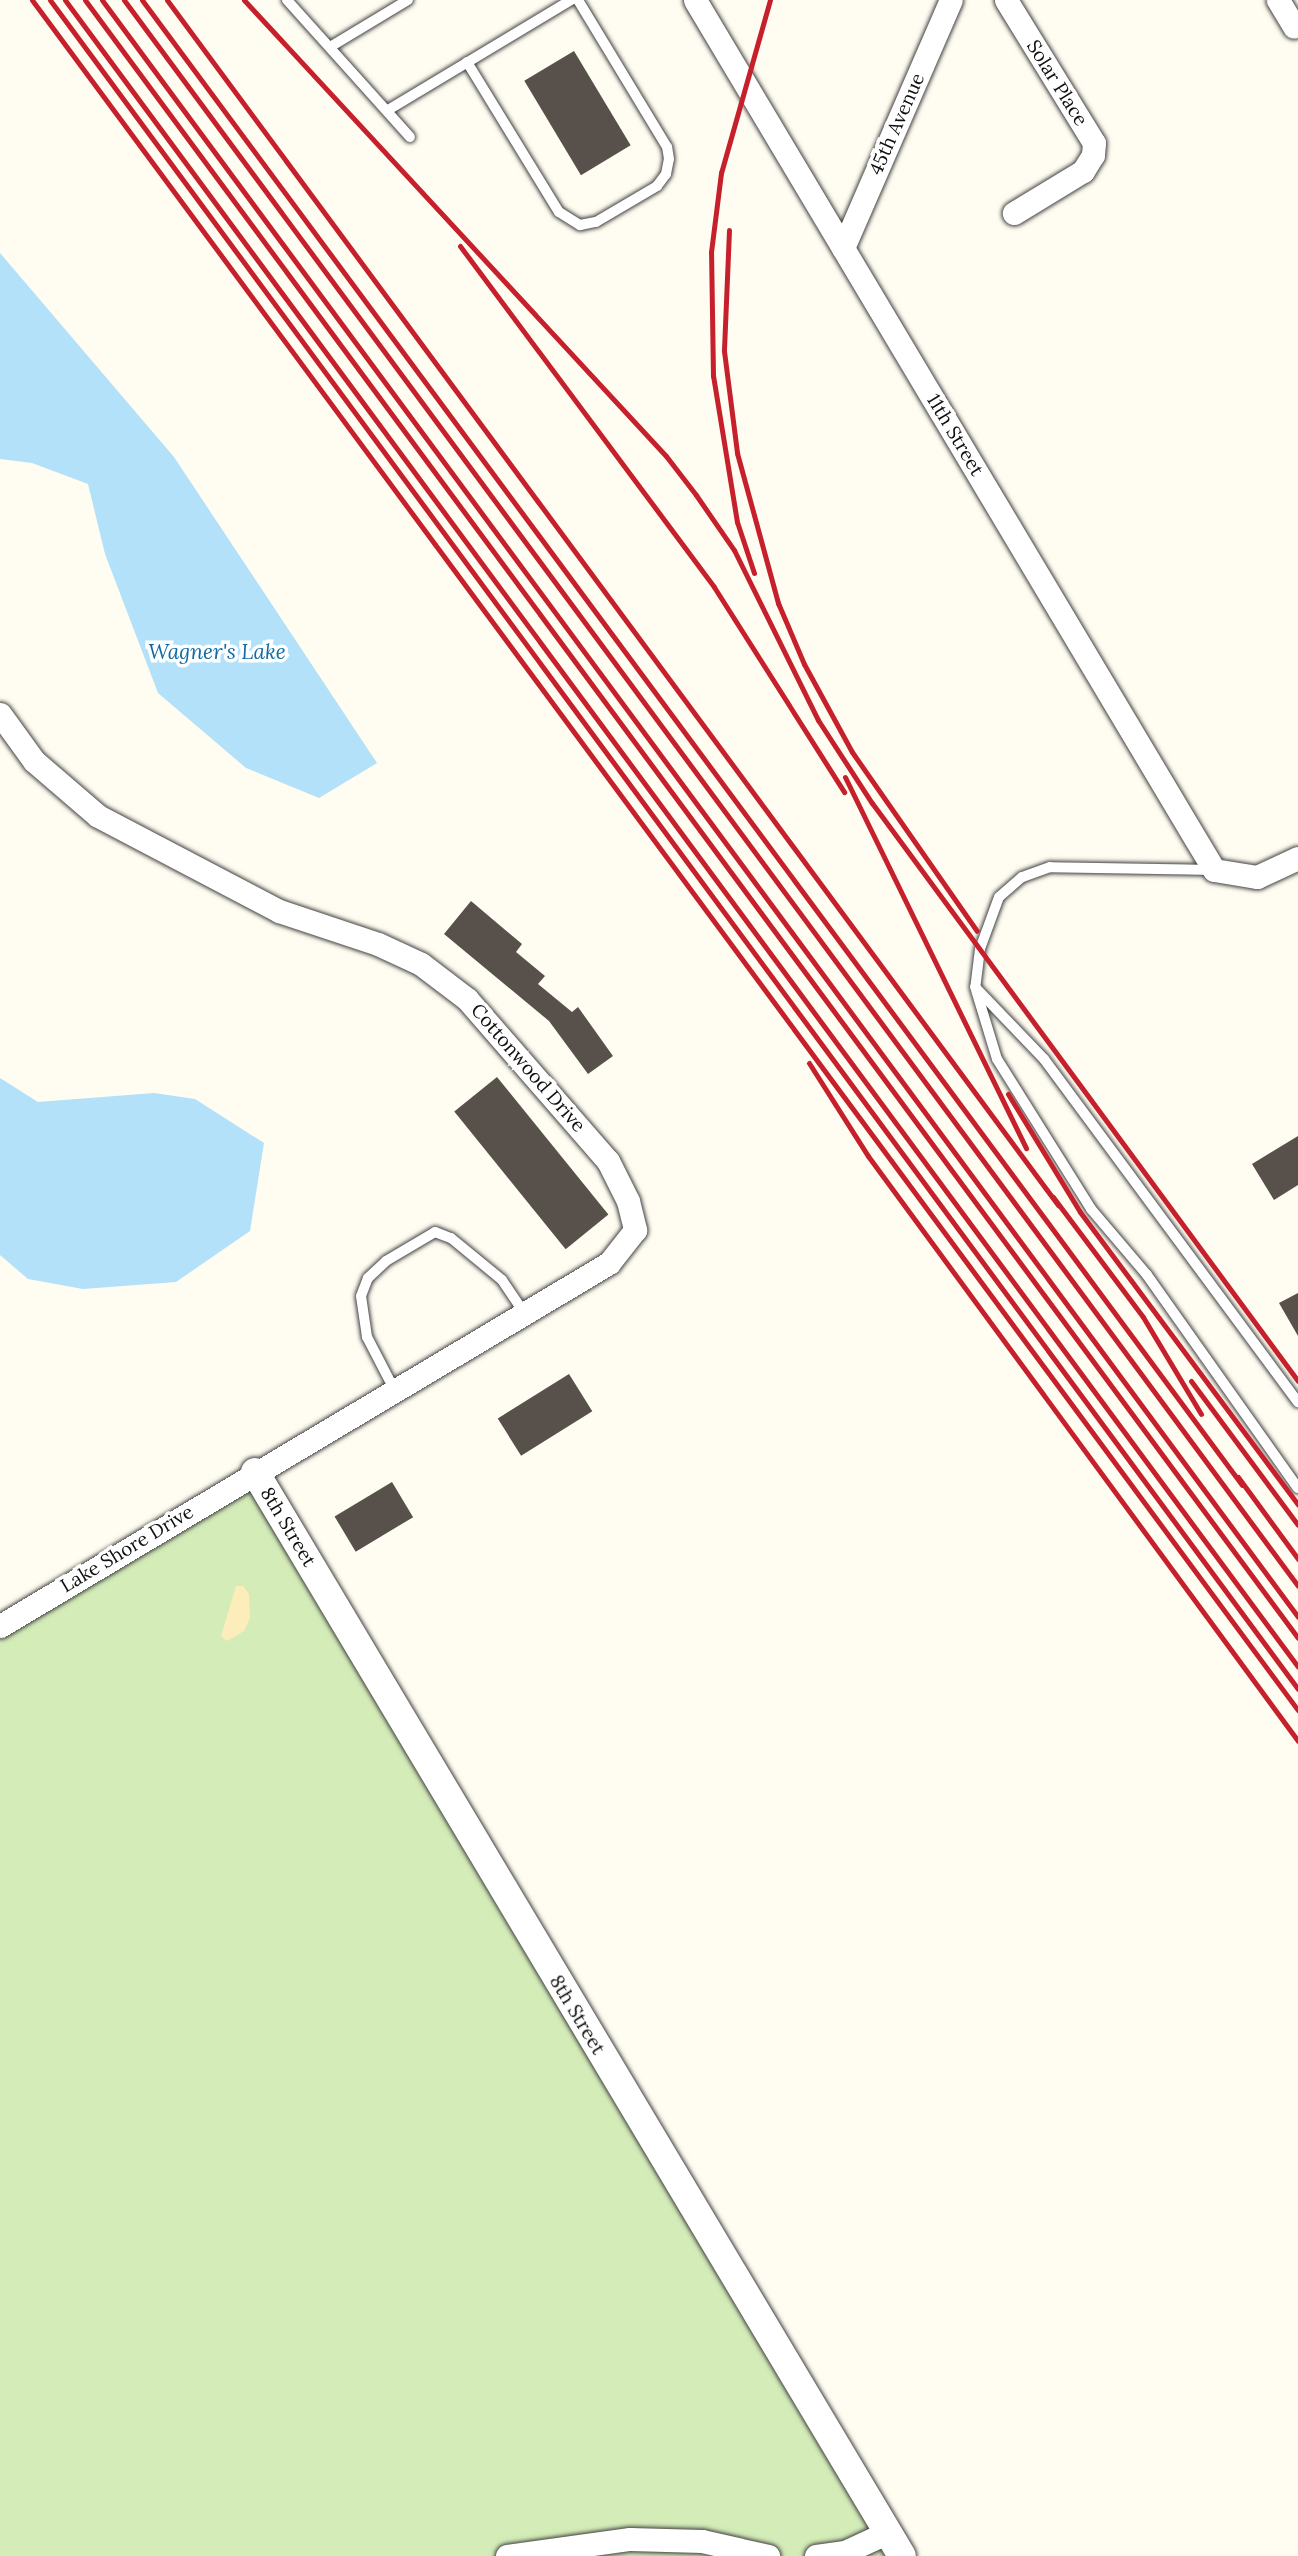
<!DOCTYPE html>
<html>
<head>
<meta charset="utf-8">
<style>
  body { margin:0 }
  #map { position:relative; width:1298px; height:2556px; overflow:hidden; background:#fffcf1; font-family:Lora,serif }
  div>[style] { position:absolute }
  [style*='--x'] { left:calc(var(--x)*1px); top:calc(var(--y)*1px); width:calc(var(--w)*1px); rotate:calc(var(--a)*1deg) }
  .green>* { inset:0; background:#d4ecb8 }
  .sand>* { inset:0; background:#fdedbb }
  .water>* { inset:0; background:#b3e1f9 }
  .building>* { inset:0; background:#58504b; transform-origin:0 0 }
  .roads { filter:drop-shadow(0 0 2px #424242) drop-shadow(0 0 2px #424242) }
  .service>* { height:10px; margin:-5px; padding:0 5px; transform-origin:5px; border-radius:5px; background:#fff }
  .minor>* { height:23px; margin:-11.5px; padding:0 11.5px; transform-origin:11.5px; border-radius:11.5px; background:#fff }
  .tertiary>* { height:28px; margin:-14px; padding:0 14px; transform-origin:14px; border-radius:14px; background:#fff }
  .rail>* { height:5px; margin:-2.5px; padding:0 2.5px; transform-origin:2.5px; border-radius:2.5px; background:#c6202c }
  span { translate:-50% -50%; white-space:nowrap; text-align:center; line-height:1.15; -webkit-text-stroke:7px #fff; paint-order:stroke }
  .street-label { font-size:19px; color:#0f0f0f }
  .water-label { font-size:21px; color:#116aa8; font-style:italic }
</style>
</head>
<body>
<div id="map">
  <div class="green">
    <div style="clip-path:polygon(255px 1472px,902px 2556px,0 2556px,0 1626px)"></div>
  </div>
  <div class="sand">
    <div style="clip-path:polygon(236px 1586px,243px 1586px,249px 1594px,250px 1618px,244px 1631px,227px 1641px,221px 1636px)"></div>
  </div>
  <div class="water">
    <div style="clip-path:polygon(0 253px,174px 457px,377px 763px,319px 798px,246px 768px,158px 693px,105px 554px,88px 484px,32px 463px,0 459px)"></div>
    <div style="clip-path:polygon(0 1078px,38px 1102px,154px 1093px,195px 1099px,264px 1143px,250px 1231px,176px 1282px,83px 1289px,28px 1279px,0 1255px)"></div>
  </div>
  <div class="building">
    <div style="left:574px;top:51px;width:110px;height:58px;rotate:59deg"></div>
    <div style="clip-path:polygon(471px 901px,522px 944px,516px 952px,545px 976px,538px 984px,572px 1012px,578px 1007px,613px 1056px,588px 1074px,549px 1021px,444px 934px)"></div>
    <div style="left:497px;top:1077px;width:177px;height:55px;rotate:51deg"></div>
    <div style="clip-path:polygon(1298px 1136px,1298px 1185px,1274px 1200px,1252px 1164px)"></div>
    <div style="clip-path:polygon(1298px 1293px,1298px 1336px,1279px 1303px)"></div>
    <div style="left:569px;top:1374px;width:44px;height:84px;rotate:58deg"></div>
    <div style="left:392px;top:1482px;width:41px;height:67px;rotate:59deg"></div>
  </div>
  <div class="roads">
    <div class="service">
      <div style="--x:287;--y:0;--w:184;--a:48.1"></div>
      <div style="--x:330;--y:47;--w:91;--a:-31.1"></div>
      <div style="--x:467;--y:62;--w:176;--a:58.5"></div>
      <div style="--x:559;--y:212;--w:25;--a:32"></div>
      <div style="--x:580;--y:225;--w:16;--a:-11"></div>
      <div style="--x:596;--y:222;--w:71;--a:-30.5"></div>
      <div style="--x:657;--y:186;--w:15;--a:-53"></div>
      <div style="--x:666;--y:174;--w:15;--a:-79"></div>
      <div style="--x:669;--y:159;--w:12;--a:-99"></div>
      <div style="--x:667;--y:147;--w:172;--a:-121.2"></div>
      <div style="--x:388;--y:110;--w:214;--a:-31"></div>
      <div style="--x:1214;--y:870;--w:164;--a:-179"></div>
      <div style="--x:1050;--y:867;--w:30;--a:160"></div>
      <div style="--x:1022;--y:877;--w:30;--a:139"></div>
      <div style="--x:999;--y:897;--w:55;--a:110.1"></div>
      <div style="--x:980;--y:949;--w:38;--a:97"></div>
      <div style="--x:975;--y:987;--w:100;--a:46.2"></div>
      <div style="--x:1044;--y:1059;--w:427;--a:53.5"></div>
      <div style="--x:976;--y:990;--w:72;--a:73.1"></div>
      <div style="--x:997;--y:1059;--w:177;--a:57.9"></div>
      <div style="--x:1091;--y:1209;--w:87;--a:49.7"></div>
      <div style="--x:1147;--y:1275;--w:261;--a:54.7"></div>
      <div style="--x:394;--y:1389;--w:59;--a:-117.4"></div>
      <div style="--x:367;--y:1337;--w:41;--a:-98.3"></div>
      <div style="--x:361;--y:1296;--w:19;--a:-69"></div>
      <div style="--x:368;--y:1278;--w:25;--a:-43"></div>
      <div style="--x:386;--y:1261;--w:57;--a:-30.6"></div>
      <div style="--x:435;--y:1232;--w:17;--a:21"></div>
      <div style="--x:451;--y:1238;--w:66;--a:39.5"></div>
      <div style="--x:502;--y:1280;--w:40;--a:56"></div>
    </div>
    <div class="minor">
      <div style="--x:695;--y:0;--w:1013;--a:59.18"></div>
      <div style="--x:1214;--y:870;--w:44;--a:9.2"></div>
      <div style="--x:1257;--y:877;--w:45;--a:-24.9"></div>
      <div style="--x:1006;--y:0;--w:168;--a:58.4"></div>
      <div style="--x:1094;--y:143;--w:12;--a:95"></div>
      <div style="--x:1093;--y:155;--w:19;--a:122"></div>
      <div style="--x:1083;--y:171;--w:81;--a:148.7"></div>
      <div style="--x:1278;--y:0;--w:31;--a:59"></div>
      <div style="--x:843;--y:248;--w:270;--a:-66.5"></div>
      <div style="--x:0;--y:714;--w:58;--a:54.1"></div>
      <div style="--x:34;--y:761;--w:84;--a:40.7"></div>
      <div style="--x:98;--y:816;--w:204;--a:27.7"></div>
      <div style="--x:279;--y:911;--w:104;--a:18.4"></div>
      <div style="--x:378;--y:944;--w:47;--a:24.9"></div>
      <div style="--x:421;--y:964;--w:58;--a:37.3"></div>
      <div style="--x:467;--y:999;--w:215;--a:49"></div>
      <div style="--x:608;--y:1161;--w:45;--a:63.4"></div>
      <div style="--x:628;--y:1201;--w:30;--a:76"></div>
      <div style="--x:635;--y:1230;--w:42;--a:128.2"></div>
      <div style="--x:609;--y:1263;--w:709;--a:149.2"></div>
      <div style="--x:507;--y:2556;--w:124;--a:-7.9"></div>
      <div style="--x:630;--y:2539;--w:72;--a:1.6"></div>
      <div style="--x:702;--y:2541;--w:68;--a:12.8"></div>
      <div style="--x:816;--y:2556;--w:29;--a:-8"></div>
      <div style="--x:845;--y:2552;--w:47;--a:-24.9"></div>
    </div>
    <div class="tertiary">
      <div style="--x:255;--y:1472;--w:1262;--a:59.17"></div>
    </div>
  </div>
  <div class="rail">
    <div style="--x:32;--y:0;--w:2128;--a:53.49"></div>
    <div style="--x:50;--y:0;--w:2100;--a:53.54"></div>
    <div style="--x:65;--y:0;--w:2073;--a:53.51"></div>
    <div style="--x:85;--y:0;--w:2038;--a:53.48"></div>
    <div style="--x:102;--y:0;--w:2011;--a:53.51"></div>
    <div style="--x:124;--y:0;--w:1973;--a:53.49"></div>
    <div style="--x:142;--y:0;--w:1848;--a:53.47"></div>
    <div style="--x:167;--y:0;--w:1499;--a:53.52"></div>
    <div style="--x:244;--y:0;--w:621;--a:47.22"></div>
    <div style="--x:666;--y:456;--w:49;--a:52.4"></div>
    <div style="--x:696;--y:495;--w:67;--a:55.4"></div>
    <div style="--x:734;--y:550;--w:190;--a:63.7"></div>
    <div style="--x:818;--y:720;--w:99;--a:57"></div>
    <div style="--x:872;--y:803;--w:718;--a:53.61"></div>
    <div style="--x:729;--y:230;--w:121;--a:92.4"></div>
    <div style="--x:724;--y:351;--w:103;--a:82.7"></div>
    <div style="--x:737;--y:453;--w:156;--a:74.7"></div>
    <div style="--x:778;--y:603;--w:66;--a:66.9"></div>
    <div style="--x:804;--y:664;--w:100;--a:61.4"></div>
    <div style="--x:852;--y:752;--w:218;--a:55.1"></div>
    <div style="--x:460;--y:246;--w:425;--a:53.3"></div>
    <div style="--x:714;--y:587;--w:243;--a:57.6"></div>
    <div style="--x:754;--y:573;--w:54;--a:-108.4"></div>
    <div style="--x:737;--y:522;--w:148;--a:-99.3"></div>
    <div style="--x:713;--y:376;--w:124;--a:-90.9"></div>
    <div style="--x:711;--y:252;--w:80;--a:-82.8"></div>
    <div style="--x:721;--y:173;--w:180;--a:-74.2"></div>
    <div style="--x:845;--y:777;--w:413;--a:64"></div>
    <div style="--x:809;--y:1063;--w:110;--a:57.6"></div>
    <div style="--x:868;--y:1156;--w:726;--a:53.68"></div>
    <div style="--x:1008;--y:1094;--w:138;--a:58.6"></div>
    <div style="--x:1080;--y:1212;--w:365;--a:53.3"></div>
    <div style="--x:1053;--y:1197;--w:150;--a:53.1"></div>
    <div style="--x:1143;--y:1317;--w:113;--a:59.1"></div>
    <div style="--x:1191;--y:1381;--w:179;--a:53.4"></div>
    <div style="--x:1238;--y:1477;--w:102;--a:53.8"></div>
  </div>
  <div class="street-label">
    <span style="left:1057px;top:83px;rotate:58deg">Solar Place</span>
    <span style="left:897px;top:124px;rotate:-66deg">45th Avenue</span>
    <span style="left:955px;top:435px;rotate:59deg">11th Street</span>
    <span style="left:528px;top:1068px;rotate:49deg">Cottonwood Drive</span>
    <span style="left:288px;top:1527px;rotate:59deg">8th Street</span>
    <span style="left:127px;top:1549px;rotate:-31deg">Lake Shore Drive</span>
    <span style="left:577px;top:2015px;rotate:59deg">8th Street</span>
  </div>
  <div class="water-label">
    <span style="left:217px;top:652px">Wagner's Lake</span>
  </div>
</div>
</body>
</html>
